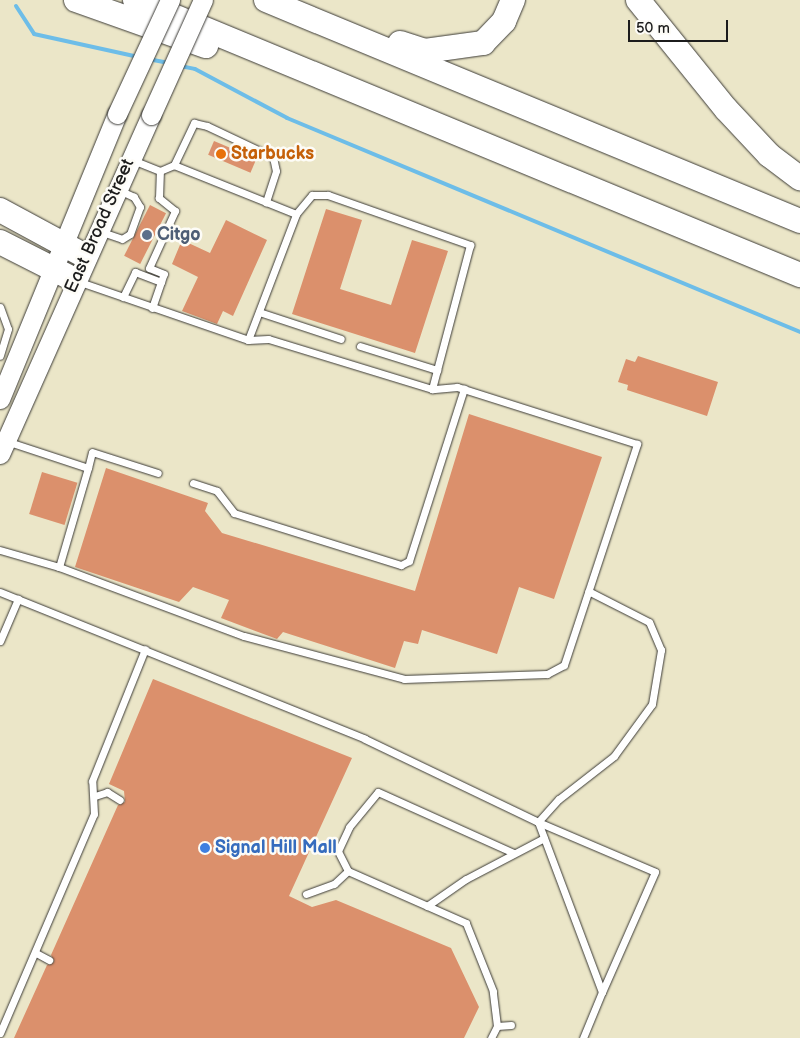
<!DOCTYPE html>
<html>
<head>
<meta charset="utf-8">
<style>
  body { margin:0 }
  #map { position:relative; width:800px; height:1038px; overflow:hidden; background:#ebe6c8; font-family:"Balsamiq Sans",sans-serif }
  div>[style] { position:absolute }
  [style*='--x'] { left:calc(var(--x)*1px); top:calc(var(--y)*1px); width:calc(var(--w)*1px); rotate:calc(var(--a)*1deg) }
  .stream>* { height:4px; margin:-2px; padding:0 2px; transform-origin:2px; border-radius:2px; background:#6dbde8 }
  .building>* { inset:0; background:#db906c; transform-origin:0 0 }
  .roads { filter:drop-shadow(0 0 1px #3b3a36) drop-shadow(0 0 1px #3b3a36) }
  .lane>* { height:7px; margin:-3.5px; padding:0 3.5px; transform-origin:3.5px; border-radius:3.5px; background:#fff }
  .secondary>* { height:19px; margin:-9.5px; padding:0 9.5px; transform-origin:9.5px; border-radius:9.5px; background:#fff }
  .highway>* { height:24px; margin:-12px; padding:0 12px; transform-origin:12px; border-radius:12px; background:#fff }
  .bridges { filter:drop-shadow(0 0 1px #3b3a36) drop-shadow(0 0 1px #3b3a36) }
  .secondary-bridge>* { height:19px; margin:-9.5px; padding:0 9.5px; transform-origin:9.5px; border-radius:9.5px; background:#fff }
  .dots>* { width:14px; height:14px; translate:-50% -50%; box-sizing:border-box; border:2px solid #fdfcf7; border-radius:50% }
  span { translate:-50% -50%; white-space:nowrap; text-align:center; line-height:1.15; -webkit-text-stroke:5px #fdfcf7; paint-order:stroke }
  .food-label { font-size:18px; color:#c56008; font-weight:700 }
  .left { translate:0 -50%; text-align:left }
  .street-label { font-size:18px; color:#1c1c1c }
  .service-label { font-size:18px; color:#4e5e75; font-weight:700 }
  .shop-label { font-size:18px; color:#366cbe; font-weight:700 }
  .scale { position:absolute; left:628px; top:20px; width:100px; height:22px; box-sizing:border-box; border:2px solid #1c1c1c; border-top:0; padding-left:6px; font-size:15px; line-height:18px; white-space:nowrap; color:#1c1c1c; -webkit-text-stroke:4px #fdfcf7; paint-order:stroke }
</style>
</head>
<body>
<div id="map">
  <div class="stream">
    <div style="--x:16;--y:6;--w:33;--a:57"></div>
    <div style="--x:34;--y:34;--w:107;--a:12.4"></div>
    <div style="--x:148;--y:59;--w:20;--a:11"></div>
    <div style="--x:180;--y:66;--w:15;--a:11"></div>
    <div style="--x:195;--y:69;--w:104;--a:28"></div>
    <div style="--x:287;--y:118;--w:556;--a:22.64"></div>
  </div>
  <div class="building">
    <div style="left:214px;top:141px;width:46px;height:15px;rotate:23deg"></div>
    <div style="left:150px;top:205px;width:18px;height:57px;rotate:27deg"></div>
    <div style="clip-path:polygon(326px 209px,362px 220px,340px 289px,391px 305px,412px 240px,448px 251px,415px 353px,292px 314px)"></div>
    <div style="clip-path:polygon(226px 220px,267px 240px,233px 316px,223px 311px,217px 324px,182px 311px,198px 277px,172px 264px,182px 240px,210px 253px)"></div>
    <div style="clip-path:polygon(638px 356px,718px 382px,707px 416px,627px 390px,628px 385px,618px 382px,626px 359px,635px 362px)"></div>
    <div style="clip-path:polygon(469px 414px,602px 457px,554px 599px,519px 587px,497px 654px,422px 630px,418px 644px,404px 641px,395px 668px,283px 632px,277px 639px,221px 618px,229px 600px,193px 587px,179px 602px,75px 567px,106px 468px,208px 503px,205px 511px,222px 533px,415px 591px)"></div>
    <div style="left:42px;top:472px;width:37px;height:44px;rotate:17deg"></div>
    <div style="clip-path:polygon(153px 679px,352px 758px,289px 896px,312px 907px,336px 900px,451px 948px,479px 1007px,464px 1038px,14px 1038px,47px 965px,54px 962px,51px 955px,118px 805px,125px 802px,124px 791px,109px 784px)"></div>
  </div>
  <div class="roads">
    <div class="lane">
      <div style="--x:174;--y:165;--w:47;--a:-64.5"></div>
      <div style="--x:194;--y:123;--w:13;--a:13"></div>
      <div style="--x:207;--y:126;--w:73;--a:25.2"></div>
      <div style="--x:273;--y:157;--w:14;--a:78"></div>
      <div style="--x:276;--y:171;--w:33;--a:108"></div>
      <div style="--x:296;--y:214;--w:25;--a:-50"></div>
      <div style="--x:312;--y:195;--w:16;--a:0"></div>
      <div style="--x:328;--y:195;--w:151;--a:19.4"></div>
      <div style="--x:470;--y:245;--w:149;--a:104.8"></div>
      <div style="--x:99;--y:231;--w:24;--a:19"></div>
      <div style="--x:122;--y:239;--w:9;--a:-32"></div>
      <div style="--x:130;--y:234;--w:29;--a:-70"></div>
      <div style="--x:140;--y:207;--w:12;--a:-121"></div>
      <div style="--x:134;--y:197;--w:17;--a:-155"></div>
      <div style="--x:77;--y:281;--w:181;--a:19"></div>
      <div style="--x:248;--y:340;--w:135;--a:-69.1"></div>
      <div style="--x:296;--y:214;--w:131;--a:-158.1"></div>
      <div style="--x:174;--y:165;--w:15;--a:157"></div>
      <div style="--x:160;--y:171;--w:29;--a:-158"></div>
      <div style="--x:123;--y:297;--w:28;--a:-64"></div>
      <div style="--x:135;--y:272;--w:28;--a:21"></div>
      <div style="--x:0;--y:307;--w:23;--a:70"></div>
      <div style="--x:8;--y:329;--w:28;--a:107"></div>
      <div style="--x:152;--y:308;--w:36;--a:-71"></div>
      <div style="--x:164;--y:274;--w:16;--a:-158"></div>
      <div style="--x:149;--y:268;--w:63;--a:-65.5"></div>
      <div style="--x:175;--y:211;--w:21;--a:-141"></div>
      <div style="--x:159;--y:198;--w:27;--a:-88"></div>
      <div style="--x:259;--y:312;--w:86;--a:18.2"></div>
      <div style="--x:360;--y:346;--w:81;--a:17.3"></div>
      <div style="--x:6;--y:441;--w:86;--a:18.2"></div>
      <div style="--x:88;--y:468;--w:16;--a:-76"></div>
      <div style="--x:92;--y:452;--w:69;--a:17.7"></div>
      <div style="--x:193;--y:483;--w:25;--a:18"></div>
      <div style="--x:217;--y:491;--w:28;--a:52"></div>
      <div style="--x:234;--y:513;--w:175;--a:17.3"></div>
      <div style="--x:401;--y:565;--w:9;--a:-27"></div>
      <div style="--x:409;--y:561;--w:181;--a:-72.3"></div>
      <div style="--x:0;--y:550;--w:61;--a:16.1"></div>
      <div style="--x:59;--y:567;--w:197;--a:20.5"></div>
      <div style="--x:244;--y:636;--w:166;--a:15"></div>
      <div style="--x:404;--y:679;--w:143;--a:-2"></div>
      <div style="--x:547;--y:674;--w:19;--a:-28"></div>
      <div style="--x:564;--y:665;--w:233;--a:-71.7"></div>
      <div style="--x:637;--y:444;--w:189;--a:-162.4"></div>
      <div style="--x:457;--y:387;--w:25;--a:175"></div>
      <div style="--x:432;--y:389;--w:171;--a:-163"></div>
      <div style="--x:268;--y:339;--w:20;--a:177"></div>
      <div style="--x:59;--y:567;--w:103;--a:-73.7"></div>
      <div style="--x:0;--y:592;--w:393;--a:21.9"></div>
      <div style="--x:365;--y:739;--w:192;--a:25.6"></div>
      <div style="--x:538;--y:822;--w:127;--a:23.1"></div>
      <div style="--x:655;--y:872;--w:131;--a:113.8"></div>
      <div style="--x:0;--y:641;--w:46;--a:-66.8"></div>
      <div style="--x:95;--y:796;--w:13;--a:-18"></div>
      <div style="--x:107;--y:792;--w:15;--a:32"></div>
      <div style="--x:306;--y:894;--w:30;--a:-20"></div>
      <div style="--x:334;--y:884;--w:19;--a:-43"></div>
      <div style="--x:427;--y:906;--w:47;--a:-34.7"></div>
      <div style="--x:466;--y:879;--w:88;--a:-27.7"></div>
      <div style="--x:36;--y:953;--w:15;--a:28"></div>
      <div style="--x:497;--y:1026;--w:14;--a:-4"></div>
      <div style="--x:0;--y:1033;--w:238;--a:-66.8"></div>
      <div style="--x:94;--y:814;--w:33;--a:-93"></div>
      <div style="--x:92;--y:781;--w:142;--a:-68.1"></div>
      <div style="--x:491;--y:1038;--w:13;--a:-63"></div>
      <div style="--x:497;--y:1026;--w:35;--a:-97"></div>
      <div style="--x:493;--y:991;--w:73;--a:-111.7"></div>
      <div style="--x:466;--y:923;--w:129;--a:-156.2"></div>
      <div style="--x:348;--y:871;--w:22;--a:-117"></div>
      <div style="--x:338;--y:851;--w:26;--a:-65"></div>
      <div style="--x:349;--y:827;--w:45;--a:-50.4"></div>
      <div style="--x:378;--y:792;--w:149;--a:24.2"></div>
      <div style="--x:583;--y:1038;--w:50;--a:-67.6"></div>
      <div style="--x:602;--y:992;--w:182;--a:-110.6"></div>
      <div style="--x:538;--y:822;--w:31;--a:-48"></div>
      <div style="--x:559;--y:799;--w:70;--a:-38"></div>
      <div style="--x:614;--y:756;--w:64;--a:-53.8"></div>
      <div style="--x:652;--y:704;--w:55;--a:-80.5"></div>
      <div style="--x:661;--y:650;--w:30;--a:-113"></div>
      <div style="--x:649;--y:622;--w:68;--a:-153.1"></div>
    </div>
    <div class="secondary">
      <div style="--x:0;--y:399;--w:308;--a:-67.7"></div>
      <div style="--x:0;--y:454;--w:371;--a:-66"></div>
    </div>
    <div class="highway">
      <div style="--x:76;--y:0;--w:138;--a:19.5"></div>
      <div style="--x:135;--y:0;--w:720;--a:22.47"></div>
      <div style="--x:266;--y:0;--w:578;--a:22.48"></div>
      <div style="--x:638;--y:0;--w:140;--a:51.1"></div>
      <div style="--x:726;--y:109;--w:63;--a:46.9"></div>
      <div style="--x:769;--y:155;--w:39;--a:37"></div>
      <div style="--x:400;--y:43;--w:26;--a:18"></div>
      <div style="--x:425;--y:51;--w:59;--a:-7.9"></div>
      <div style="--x:483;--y:43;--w:30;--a:-46"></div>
      <div style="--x:504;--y:21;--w:23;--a:-67"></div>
      <div style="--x:0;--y:210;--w:97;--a:28.4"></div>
      <div style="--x:0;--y:242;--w:84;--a:26.9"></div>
    </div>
  </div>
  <div class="bridges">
    <div class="secondary-bridge">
      <div style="--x:117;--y:114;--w:126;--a:-65.1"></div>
      <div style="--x:151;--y:115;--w:126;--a:-65.7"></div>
    </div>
  </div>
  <div class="dots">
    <div style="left:221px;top:154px;background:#e8710a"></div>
    <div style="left:147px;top:235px;background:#5c6f8a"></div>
    <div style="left:205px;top:848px;background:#3f7fe0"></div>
  </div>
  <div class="food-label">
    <span class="left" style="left:231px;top:154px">Starbucks</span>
  </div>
  <div class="street-label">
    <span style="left:100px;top:226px;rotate:-66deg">East Broad Street</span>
  </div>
  <div class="service-label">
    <span class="left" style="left:157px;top:235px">Citgo</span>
  </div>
  <div class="shop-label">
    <span class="left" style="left:215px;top:848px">Signal Hill Mall</span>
  </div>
  <div class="scale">50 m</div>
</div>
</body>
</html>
